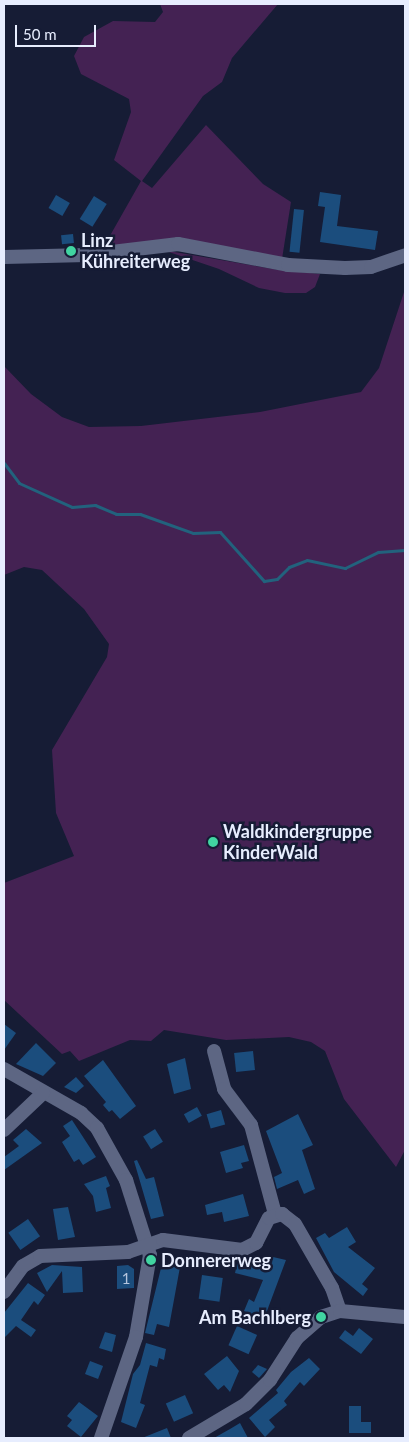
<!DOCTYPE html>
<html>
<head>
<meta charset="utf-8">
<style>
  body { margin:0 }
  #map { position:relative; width:409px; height:1442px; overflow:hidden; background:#161c35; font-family:Lato,sans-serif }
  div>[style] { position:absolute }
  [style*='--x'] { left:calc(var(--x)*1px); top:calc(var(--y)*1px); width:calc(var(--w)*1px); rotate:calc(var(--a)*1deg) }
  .green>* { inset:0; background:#442253 }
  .stream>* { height:3px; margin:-1.5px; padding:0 1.5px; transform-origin:1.5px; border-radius:1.5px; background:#22627d }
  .building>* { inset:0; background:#1b4d7d; transform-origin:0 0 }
  .minor>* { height:14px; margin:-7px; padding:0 7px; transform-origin:7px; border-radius:7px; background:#5d6683 }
  .dots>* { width:14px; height:14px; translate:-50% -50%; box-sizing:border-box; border:2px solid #161c35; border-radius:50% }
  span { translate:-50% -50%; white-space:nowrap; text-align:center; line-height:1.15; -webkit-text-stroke:5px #161c35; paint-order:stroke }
  .number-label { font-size:15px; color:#b4c5de }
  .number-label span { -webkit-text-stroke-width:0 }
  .poi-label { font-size:18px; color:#e7edfe; font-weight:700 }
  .left { translate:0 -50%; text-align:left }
  .right { translate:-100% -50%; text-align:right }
  .frame { position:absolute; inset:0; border:5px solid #e7edfe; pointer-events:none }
  .scale { position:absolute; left:15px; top:25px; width:81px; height:22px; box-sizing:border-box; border:2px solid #e7edfe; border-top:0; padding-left:6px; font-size:15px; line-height:18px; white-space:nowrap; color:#e7edfe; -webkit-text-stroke:4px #161c35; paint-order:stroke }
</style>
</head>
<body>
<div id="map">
  <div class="green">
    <div style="clip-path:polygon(160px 4px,278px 4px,232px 58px,222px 82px,203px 96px,142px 181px,152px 188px,206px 125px,263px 184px,291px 202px,282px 259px,176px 238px,103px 248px,141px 181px,114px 160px,131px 112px,129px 99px,81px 74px,74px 56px,84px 37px,113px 21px,155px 22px,163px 12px)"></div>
    <div style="clip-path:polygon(163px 250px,279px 270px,320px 274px,315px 287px,306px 293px,285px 293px,259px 288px,219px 269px)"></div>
    <div style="clip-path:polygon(405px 289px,405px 1150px,396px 1167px,344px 1099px,325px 1051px,311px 1042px,289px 1037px,226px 1040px,164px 1030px,151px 1041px,130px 1040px,79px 1061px,70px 1051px,62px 1054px,4px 1000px,4px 883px,74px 856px,56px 813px,52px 750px,107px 657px,109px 644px,84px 609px,42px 570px,24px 567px,4px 575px,4px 366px,31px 394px,62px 417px,89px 427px,141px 426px,260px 412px,361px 392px,379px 368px)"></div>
  </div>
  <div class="stream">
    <div style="--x:4;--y:463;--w:25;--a:53"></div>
    <div style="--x:19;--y:483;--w:58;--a:24.4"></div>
    <div style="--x:72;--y:507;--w:23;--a:-5"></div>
    <div style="--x:95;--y:505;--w:23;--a:23"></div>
    <div style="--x:116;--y:514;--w:24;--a:0"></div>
    <div style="--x:140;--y:514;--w:56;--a:19.7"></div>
    <div style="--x:193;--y:533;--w:27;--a:-2"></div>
    <div style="--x:220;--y:532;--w:66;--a:48.1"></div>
    <div style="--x:264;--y:581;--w:13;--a:-9"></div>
    <div style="--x:277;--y:579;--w:17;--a:-45"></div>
    <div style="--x:289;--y:567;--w:19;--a:-21"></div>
    <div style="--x:307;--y:560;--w:39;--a:12"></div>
    <div style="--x:345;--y:568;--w:37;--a:-26"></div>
    <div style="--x:378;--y:552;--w:27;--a:-4"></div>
  </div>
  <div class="building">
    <div style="clip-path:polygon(320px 192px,341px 195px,337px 226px,378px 231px,375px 250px,320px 242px,325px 207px,318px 206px)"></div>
    <div style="left:56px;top:195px;width:16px;height:15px;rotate:30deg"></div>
    <div style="left:94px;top:196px;width:15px;height:27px;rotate:32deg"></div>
    <div style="left:294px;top:209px;width:10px;height:43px;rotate:6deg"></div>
    <div style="left:73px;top:234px;width:9px;height:12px;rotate:84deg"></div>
    <div style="clip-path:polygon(4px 1024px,16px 1033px,4px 1050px)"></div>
    <div style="clip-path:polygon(36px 1043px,56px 1063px,43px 1076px,16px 1064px)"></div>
    <div style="left:253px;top:1051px;width:19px;height:19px;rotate:84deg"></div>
    <div style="clip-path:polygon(185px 1058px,191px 1089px,174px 1094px,167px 1064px)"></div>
    <div style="clip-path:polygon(103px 1060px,136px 1106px,120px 1119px,112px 1110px,109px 1112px,103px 1105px,106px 1102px,84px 1076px)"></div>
    <div style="clip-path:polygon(76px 1077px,84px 1086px,76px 1093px,64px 1087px)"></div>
    <div style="left:197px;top:1107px;width:10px;height:15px;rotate:61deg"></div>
    <div style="left:221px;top:1110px;width:15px;height:15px;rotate:74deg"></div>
    <div style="clip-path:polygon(298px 1114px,313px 1145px,302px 1150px,315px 1189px,304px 1194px,298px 1180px,277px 1189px,274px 1177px,282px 1173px,266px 1131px)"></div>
    <div style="clip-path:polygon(72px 1120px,96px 1157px,83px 1165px,79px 1159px,74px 1162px,62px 1142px,70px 1136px,63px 1126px)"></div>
    <div style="clip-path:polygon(26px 1129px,42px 1143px,4px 1170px,4px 1157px,19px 1146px,13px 1140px)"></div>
    <div style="left:155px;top:1129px;width:15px;height:14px;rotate:58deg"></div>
    <div style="clip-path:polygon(244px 1145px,249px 1161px,241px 1163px,243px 1168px,226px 1173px,220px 1152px)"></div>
    <div style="clip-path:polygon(137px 1160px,146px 1179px,154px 1177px,164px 1216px,151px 1219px,134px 1161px)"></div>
    <div style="clip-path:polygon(106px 1176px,110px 1186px,106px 1188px,111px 1208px,96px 1212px,93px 1196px,84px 1184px)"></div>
    <div style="clip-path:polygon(243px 1194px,249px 1216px,224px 1222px,222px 1212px,207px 1215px,205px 1205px)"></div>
    <div style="clip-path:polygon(68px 1207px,75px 1237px,58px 1240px,53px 1209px)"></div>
    <div style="left:28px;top:1219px;width:21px;height:24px;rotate:55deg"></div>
    <div style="clip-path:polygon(347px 1227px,356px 1242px,348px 1247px,375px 1268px,362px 1284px,368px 1289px,363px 1296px,334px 1272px,316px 1238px,325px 1233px,329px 1238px)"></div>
    <div style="clip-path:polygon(249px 1256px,272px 1263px,273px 1257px,286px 1260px,264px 1319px,244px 1311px,249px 1299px,254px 1302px,263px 1280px,235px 1273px,238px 1260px,244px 1261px)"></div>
    <div style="clip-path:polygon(162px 1264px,180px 1267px,169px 1327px,157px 1324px,154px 1335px,145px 1333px)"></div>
    <div style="clip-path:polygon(52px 1265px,82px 1267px,83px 1292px,63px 1293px,62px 1271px,47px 1292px,37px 1273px)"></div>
    <div style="clip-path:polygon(128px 1265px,134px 1269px,134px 1288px,117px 1289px,117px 1266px)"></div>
    <div style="left:202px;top:1275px;width:21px;height:24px;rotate:8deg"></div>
    <div style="clip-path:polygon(28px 1283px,45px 1295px,38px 1305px,34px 1301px,21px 1320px,36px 1330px,31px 1337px,16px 1326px,4px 1338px,4px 1313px)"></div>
    <div style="left:237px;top:1326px;width:22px;height:21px;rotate:24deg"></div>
    <div style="clip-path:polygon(359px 1328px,373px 1339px,361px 1354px,339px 1338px,345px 1330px,353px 1336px)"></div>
    <div style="clip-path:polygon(105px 1332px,116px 1335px,112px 1352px,99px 1348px)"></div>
    <div style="clip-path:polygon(146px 1343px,166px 1349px,164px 1360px,159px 1358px,157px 1367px,150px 1365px,140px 1403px,145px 1405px,136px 1428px,121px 1422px,133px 1374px,140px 1365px)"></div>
    <div style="clip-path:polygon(227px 1356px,239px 1371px,230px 1392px,224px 1385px,218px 1390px,204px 1374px)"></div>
    <div style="clip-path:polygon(309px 1358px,320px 1369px,304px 1386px,300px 1382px,284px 1401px,287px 1405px,269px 1420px,275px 1427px,265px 1437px,249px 1418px,278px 1393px,276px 1390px,291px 1372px)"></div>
    <div style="left:90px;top:1361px;width:14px;height:14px;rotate:21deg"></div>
    <div style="clip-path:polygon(258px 1365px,267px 1369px,259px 1378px,252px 1372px)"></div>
    <div style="left:185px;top:1395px;width:20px;height:21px;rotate:66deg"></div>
    <div style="clip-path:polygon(79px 1402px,98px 1416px,81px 1437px,67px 1426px,72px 1420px,67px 1416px)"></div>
    <div style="clip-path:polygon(349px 1406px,361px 1406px,361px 1422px,371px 1422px,371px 1433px,349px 1433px)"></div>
    <div style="clip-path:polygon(240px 1423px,248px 1438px,214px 1438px,230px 1429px)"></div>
    <div style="clip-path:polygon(167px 1428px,171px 1438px,142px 1438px)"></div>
  </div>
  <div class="minor">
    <div style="--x:4;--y:257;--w:83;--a:-1.4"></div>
    <div style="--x:87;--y:255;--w:92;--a:-6.9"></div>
    <div style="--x:178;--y:244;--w:112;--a:10.8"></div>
    <div style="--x:288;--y:265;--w:57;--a:3"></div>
    <div style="--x:345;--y:268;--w:26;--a:-2"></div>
    <div style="--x:371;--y:267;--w:36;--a:-19"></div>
    <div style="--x:214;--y:1051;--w:39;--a:75"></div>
    <div style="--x:224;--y:1089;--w:45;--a:53.1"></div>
    <div style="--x:251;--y:1125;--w:92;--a:74.9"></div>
    <div style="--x:4;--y:1069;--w:89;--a:29.7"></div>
    <div style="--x:81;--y:1113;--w:22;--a:43"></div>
    <div style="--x:97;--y:1128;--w:60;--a:60.9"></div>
    <div style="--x:126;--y:1180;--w:79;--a:72.3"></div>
    <div style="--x:150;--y:1255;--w:83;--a:99.7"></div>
    <div style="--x:136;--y:1337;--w:107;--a:109.1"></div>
    <div style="--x:4;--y:1130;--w:54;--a:-43.5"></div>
    <div style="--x:4;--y:1292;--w:32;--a:-54"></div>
    <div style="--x:23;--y:1266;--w:20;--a:-30"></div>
    <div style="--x:40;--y:1256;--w:88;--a:-2.6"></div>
    <div style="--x:128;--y:1252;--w:37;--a:-19"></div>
    <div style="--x:163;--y:1240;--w:80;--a:7.2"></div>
    <div style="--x:242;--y:1250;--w:16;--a:-27"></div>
    <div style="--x:256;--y:1243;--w:28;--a:-63"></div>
    <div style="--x:269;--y:1218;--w:14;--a:-17"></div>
    <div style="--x:282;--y:1214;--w:16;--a:38"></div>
    <div style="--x:295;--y:1224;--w:74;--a:60"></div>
    <div style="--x:332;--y:1288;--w:24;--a:71"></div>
    <div style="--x:189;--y:1438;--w:66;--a:-30.8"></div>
    <div style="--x:246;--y:1404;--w:34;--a:-45"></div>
    <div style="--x:270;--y:1380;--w:50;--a:-57.3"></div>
    <div style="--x:297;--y:1338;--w:32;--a:-41"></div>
    <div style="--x:321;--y:1317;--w:20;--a:-18"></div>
    <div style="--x:340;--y:1311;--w:65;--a:5.3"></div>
  </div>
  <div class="dots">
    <div style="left:71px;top:251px;background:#41d4a1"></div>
    <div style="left:213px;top:842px;background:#41d4a1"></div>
    <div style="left:151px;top:1260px;background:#41d4a1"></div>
    <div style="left:321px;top:1317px;background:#41d4a1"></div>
  </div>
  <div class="number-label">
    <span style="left:126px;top:1279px">1</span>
  </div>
  <div class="poi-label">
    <span class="left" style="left:81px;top:251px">Linz<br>Kühreiterweg</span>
    <span class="left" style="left:223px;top:842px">Waldkindergruppe<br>KinderWald</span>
    <span class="left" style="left:161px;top:1260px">Donnererweg</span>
    <span class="right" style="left:311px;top:1317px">Am Bachlberg</span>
  </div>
  <div class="frame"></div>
  <div class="scale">50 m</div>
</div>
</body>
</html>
